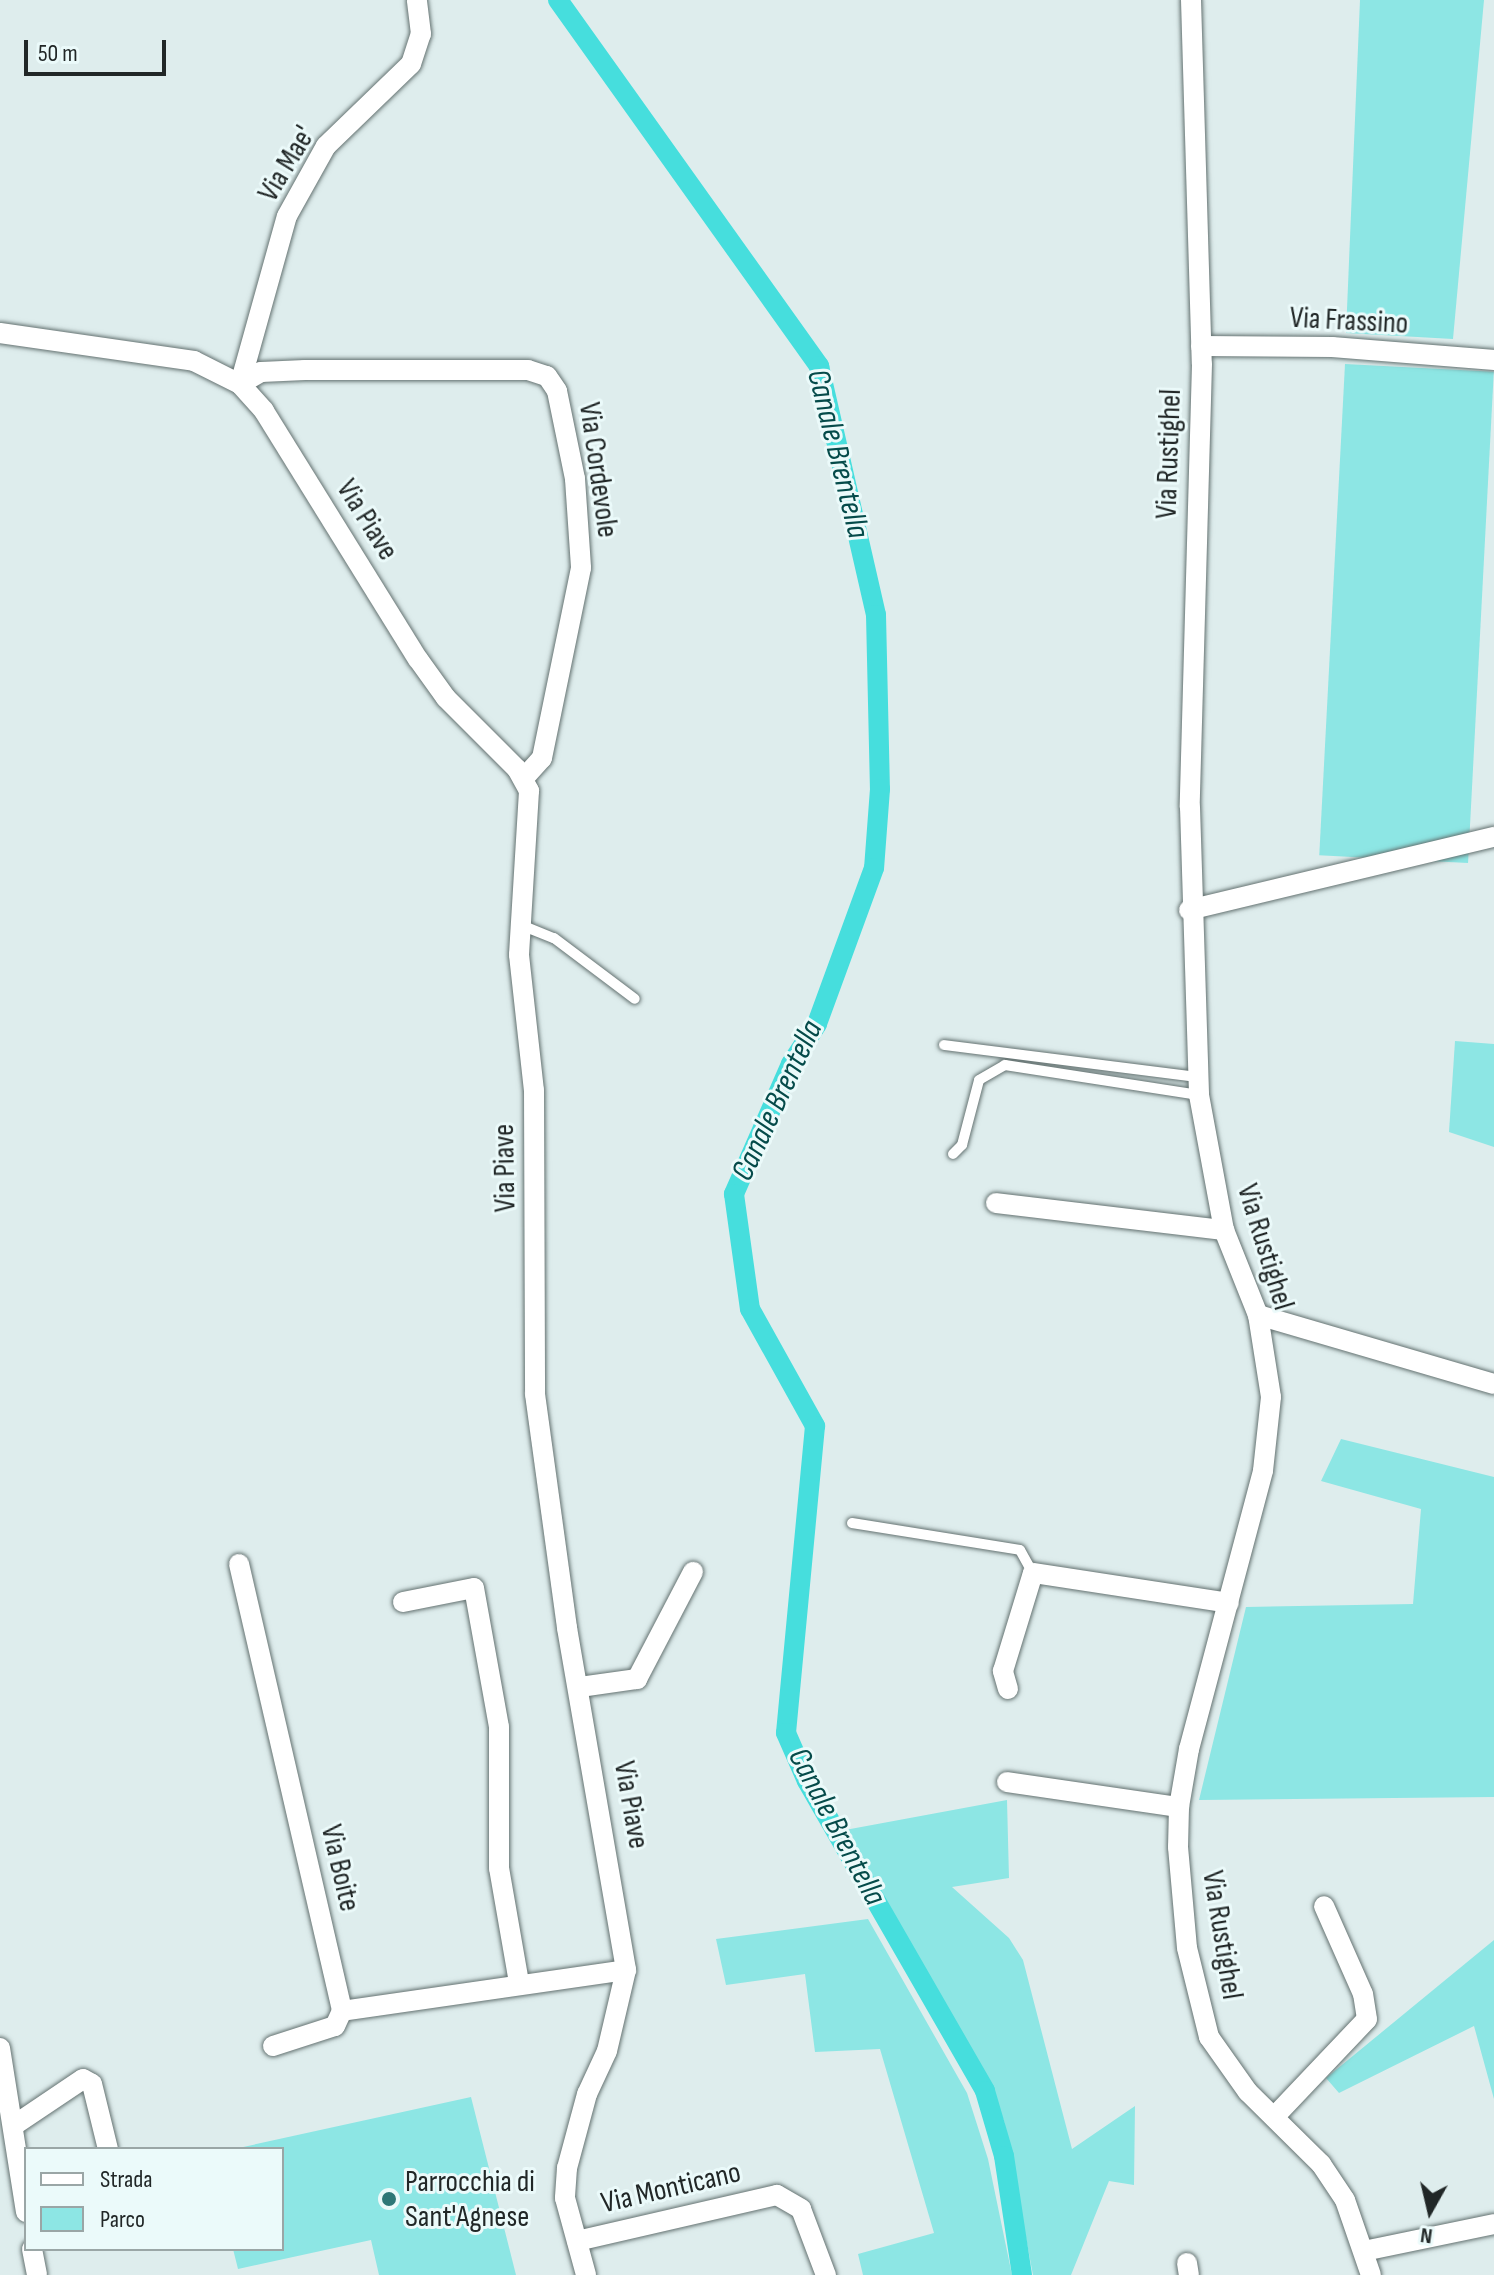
<!DOCTYPE html>
<html>
<head>
<meta charset="utf-8">
<style>
  body { margin:0 }
  #map { position:relative; width:1494px; height:2275px; overflow:hidden; background:#deeded; font-family:"Sofia Sans Condensed",sans-serif }
  div>[style] { position:absolute }
  [style*='--x'] { left:calc(var(--x)*1px); top:calc(var(--y)*1px); width:calc(var(--w)*1px); rotate:calc(var(--a)*1deg) }
  .green>* { inset:0; background:#8de6e4; transform-origin:0 0 }
  .canal>* { height:20px; margin:-10px; padding:0 10px; transform-origin:10px; border-radius:10px; background:#46dedd }
  .roads { filter:drop-shadow(0 0 2px #647271) drop-shadow(0 0 2px #647271) }
  .lane>* { height:10px; margin:-5px; padding:0 5px; transform-origin:5px; border-radius:5px; background:#fff }
  .street>* { height:20px; margin:-10px; padding:0 10px; transform-origin:10px; border-radius:10px; background:#fff }
  .dots>* { width:22px; height:22px; translate:-50% -50%; box-sizing:border-box; border:4px solid #ebfafa; border-radius:50% }
  span { translate:-50% -50%; white-space:nowrap; text-align:center; line-height:1.15; -webkit-text-stroke:6px #ebfafa; paint-order:stroke }
  .street-label { font-size:30px; color:#212727 }
  .poi-label { font-size:30px; color:#212727 }
  .left { translate:0 -50%; text-align:left }
  .water-label { font-size:32px; color:#054b4a; font-style:italic }
  .legend { position:absolute; left:24px; top:2147px; width:260px; height:104px; box-sizing:border-box; background:#ebfafa; border:2px solid #9aa6a6; margin:0; padding:10px 14px; list-style:none; font-size:24px; color:#212727 }
  .legend li { display:flex; align-items:center; gap:16px; height:40px }
  .legend b { width:40px; border:2px solid #9aa6a6 }
  .north { position:absolute; left:1390px; top:2171px; width:80px; height:80px; -webkit-text-stroke:6px #ebfafa; paint-order:stroke; rotate:188deg; font-size:22px; font-weight:700; line-height:32px; text-align:center; color:#212727 }
  .north::after { content:''; display:block; margin:auto; width:28px; height:36px; background:#212727; clip-path:polygon(50% 0,100% 100%,50% 72%,0 100%) }
  .scale { position:absolute; left:24px; top:40px; width:142px; height:36px; box-sizing:border-box; border:4px solid #212727; border-top:0; padding-left:10px; font-size:24px; line-height:28px; white-space:nowrap; color:#212727; -webkit-text-stroke:6px #ebfafa; paint-order:stroke }
</style>
</head>
<body>
<div id="map">
  <div class="green">
    <div style="clip-path:polygon(1360px 0,1484px 0,1453px 339px,1346px 333px)"></div>
    <div style="left:1345px;top:364px;width:149px;height:492px;rotate:3deg"></div>
    <div style="clip-path:polygon(1455px 1041px,1494px 1044px,1494px 1147px,1449px 1132px)"></div>
    <div style="clip-path:polygon(1341px 1439px,1494px 1477px,1494px 1797px,1199px 1800px,1246px 1607px,1413px 1604px,1421px 1509px,1321px 1481px)"></div>
    <div style="clip-path:polygon(1007px 1800px,1009px 1878px,952px 1887px,1009px 1938px,1023px 1960px,1072px 2149px,1135px 2106px,1134px 2185px,1109px 2181px,1071px 2275px,1033px 2275px,1004px 2121px,987px 2077px,845px 1830px)"></div>
    <div style="clip-path:polygon(868px 1919px,967px 2093px,988px 2159px,1012px 2275px,863px 2275px,858px 2254px,934px 2233px,880px 2049px,815px 2052px,805px 1974px,726px 1985px,716px 1939px)"></div>
    <div style="clip-path:polygon(1494px 1940px,1494px 2099px,1474px 2026px,1339px 2093px,1326px 2078px)"></div>
    <div style="clip-path:polygon(471px 2097px,516px 2275px,379px 2275px,371px 2240px,238px 2269px,233px 2249px,282px 2249px,282px 2149px,234px 2149px)"></div>
  </div>
  <div class="canal">
    <div style="--x:558;--y:0;--w:450;--a:54.5"></div>
    <div style="--x:819;--y:366;--w:255;--a:77.1"></div>
    <div style="--x:876;--y:615;--w:174;--a:88.7"></div>
    <div style="--x:880;--y:789;--w:79;--a:94.3"></div>
    <div style="--x:874;--y:868;--w:166;--a:110.1"></div>
    <div style="--x:817;--y:1024;--w:48;--a:123"></div>
    <div style="--x:791;--y:1064;--w:142;--a:113.7"></div>
    <div style="--x:734;--y:1194;--w:116;--a:82.1"></div>
    <div style="--x:750;--y:1309;--w:134;--a:60.9"></div>
    <div style="--x:815;--y:1426;--w:308;--a:95.4"></div>
    <div style="--x:786;--y:1733;--w:52;--a:66.4"></div>
    <div style="--x:807;--y:1781;--w:357;--a:60.1"></div>
    <div style="--x:985;--y:2091;--w:68;--a:73.7"></div>
    <div style="--x:1004;--y:2156;--w:120;--a:81.4"></div>
  </div>
  <div class="roads">
    <div class="lane">
      <div style="--x:521;--y:925;--w:35;--a:22"></div>
      <div style="--x:554;--y:938;--w:101;--a:37"></div>
      <div style="--x:944;--y:1045;--w:256;--a:7.2"></div>
      <div style="--x:953;--y:1154;--w:13;--a:-45"></div>
      <div style="--x:962;--y:1145;--w:67;--a:-75.3"></div>
      <div style="--x:979;--y:1080;--w:30;--a:-30"></div>
      <div style="--x:1005;--y:1065;--w:196;--a:8.8"></div>
      <div style="--x:852;--y:1523;--w:170;--a:9.1"></div>
      <div style="--x:1020;--y:1550;--w:26;--a:61"></div>
    </div>
    <div class="street">
      <div style="--x:1191;--y:0;--w:364;--a:88.3"></div>
      <div style="--x:1202;--y:364;--w:443;--a:91.6"></div>
      <div style="--x:1190;--y:807;--w:288;--a:88.2"></div>
      <div style="--x:1199;--y:1095;--w:137;--a:79.5"></div>
      <div style="--x:1224;--y:1230;--w:92;--a:68.2"></div>
      <div style="--x:1258;--y:1315;--w:83;--a:81"></div>
      <div style="--x:1271;--y:1397;--w:74;--a:96.2"></div>
      <div style="--x:1263;--y:1471;--w:288;--a:104.9"></div>
      <div style="--x:1189;--y:1749;--w:59;--a:99.8"></div>
      <div style="--x:1179;--y:1807;--w:40;--a:91.4"></div>
      <div style="--x:1178;--y:1847;--w:101;--a:84.9"></div>
      <div style="--x:1187;--y:1948;--w:92;--a:76.1"></div>
      <div style="--x:1209;--y:2037;--w:67;--a:54.7"></div>
      <div style="--x:1248;--y:2092;--w:103;--a:44.6"></div>
      <div style="--x:1321;--y:2164;--w:43;--a:56.3"></div>
      <div style="--x:1345;--y:2200;--w:79;--a:70.9"></div>
      <div style="--x:0;--y:333;--w:196;--a:8.2"></div>
      <div style="--x:194;--y:361;--w:51;--a:26.6"></div>
      <div style="--x:240;--y:384;--w:36;--a:48"></div>
      <div style="--x:264;--y:411;--w:292;--a:58.2"></div>
      <div style="--x:418;--y:659;--w:48;--a:54.3"></div>
      <div style="--x:446;--y:698;--w:100;--a:45"></div>
      <div style="--x:517;--y:769;--w:25;--a:61"></div>
      <div style="--x:529;--y:791;--w:164;--a:93.5"></div>
      <div style="--x:519;--y:955;--w:136;--a:83.7"></div>
      <div style="--x:534;--y:1090;--w:304;--a:89.8"></div>
      <div style="--x:535;--y:1394;--w:236;--a:82.2"></div>
      <div style="--x:567;--y:1628;--w:347;--a:80.2"></div>
      <div style="--x:626;--y:1970;--w:83;--a:103.2"></div>
      <div style="--x:607;--y:2051;--w:47;--a:114.9"></div>
      <div style="--x:587;--y:2094;--w:77;--a:105.1"></div>
      <div style="--x:567;--y:2168;--w:30;--a:94"></div>
      <div style="--x:565;--y:2198;--w:80;--a:74.7"></div>
      <div style="--x:1201;--y:346;--w:131;--a:0.4"></div>
      <div style="--x:1332;--y:347;--w:163;--a:4.6"></div>
      <div style="--x:240;--y:384;--w:24;--a:-30"></div>
      <div style="--x:261;--y:372;--w:44;--a:-2.6"></div>
      <div style="--x:305;--y:370;--w:223;--a:0"></div>
      <div style="--x:528;--y:370;--w:20;--a:18"></div>
      <div style="--x:547;--y:376;--w:18;--a:56"></div>
      <div style="--x:557;--y:391;--w:90;--a:78.4"></div>
      <div style="--x:575;--y:479;--w:89;--a:86.1"></div>
      <div style="--x:581;--y:568;--w:194;--a:101.6"></div>
      <div style="--x:542;--y:758;--w:28;--a:132"></div>
      <div style="--x:240;--y:384;--w:174;--a:-74.4"></div>
      <div style="--x:287;--y:216;--w:80;--a:-60.9"></div>
      <div style="--x:326;--y:146;--w:118;--a:-44"></div>
      <div style="--x:411;--y:64;--w:32;--a:-72"></div>
      <div style="--x:421;--y:34;--w:34;--a:-97"></div>
      <div style="--x:1189;--y:910;--w:314;--a:-13.5"></div>
      <div style="--x:996;--y:1203;--w:230;--a:6.8"></div>
      <div style="--x:1258;--y:1315;--w:246;--a:16.3"></div>
      <div style="--x:239;--y:1564;--w:459;--a:77"></div>
      <div style="--x:403;--y:1602;--w:72;--a:-11.2"></div>
      <div style="--x:474;--y:1588;--w:141;--a:79.8"></div>
      <div style="--x:499;--y:1727;--w:141;--a:90"></div>
      <div style="--x:499;--y:1868;--w:117;--a:80.1"></div>
      <div style="--x:580;--y:1687;--w:58;--a:-8"></div>
      <div style="--x:637;--y:1679;--w:121;--a:-62.4"></div>
      <div style="--x:1008;--y:1689;--w:19;--a:-106"></div>
      <div style="--x:1003;--y:1671;--w:102;--a:-73"></div>
      <div style="--x:1033;--y:1573;--w:198;--a:8.7"></div>
      <div style="--x:1007;--y:1782;--w:174;--a:8.3"></div>
      <div style="--x:342;--y:2011;--w:287;--a:-8.2"></div>
      <div style="--x:273;--y:2046;--w:65;--a:-17.9"></div>
      <div style="--x:335;--y:2026;--w:17;--a:-65"></div>
      <div style="--x:0;--y:2048;--w:166;--a:81"></div>
      <div style="--x:1276;--y:2115;--w:132;--a:-46.5"></div>
      <div style="--x:1367;--y:2019;--w:25;--a:-99"></div>
      <div style="--x:1363;--y:1994;--w:96;--a:-113.9"></div>
      <div style="--x:13;--y:2126;--w:84;--a:-33.9"></div>
      <div style="--x:83;--y:2079;--w:10;--a:29"></div>
      <div style="--x:92;--y:2084;--w:67;--a:76.2"></div>
      <div style="--x:577;--y:2241;--w:205;--a:-13"></div>
      <div style="--x:777;--y:2195;--w:28;--a:30"></div>
      <div style="--x:801;--y:2209;--w:71;--a:69.3"></div>
      <div style="--x:32;--y:2249;--w:26;--a:79"></div>
      <div style="--x:1364;--y:2251;--w:133;--a:-11.7"></div>
      <div style="--x:1187;--y:2263;--w:12;--a:81"></div>
    </div>
  </div>
  <div class="dots">
    <div style="left:389px;top:2199px;background:#2e7777"></div>
  </div>
  <div class="street-label">
    <span style="left:287px;top:164px;rotate:-59deg">Via Mae'</span>
    <span style="left:1349px;top:321px;rotate:3deg">Via Frassino</span>
    <span style="left:1169px;top:454px;rotate:-88deg">Via Rustighel</span>
    <span style="left:598px;top:470px;rotate:82deg">Via Cordevole</span>
    <span style="left:367px;top:520px;rotate:58deg">Via Piave</span>
    <span style="left:505px;top:1168px;rotate:-91deg">Via Piave</span>
    <span style="left:1265px;top:1247px;rotate:73deg">Via Rustighel</span>
    <span style="left:631px;top:1805px;rotate:80deg">Via Piave</span>
    <span style="left:340px;top:1868px;rotate:77deg">Via Boite</span>
    <span style="left:1222px;top:1935px;rotate:81deg">Via Rustighel</span>
    <span style="left:671px;top:2188px;rotate:-13deg">Via Monticano</span>
  </div>
  <div class="poi-label">
    <span class="left" style="left:405px;top:2199px">Parrocchia di<br>Sant'Agnese</span>
  </div>
  <div class="water-label">
    <span style="left:837px;top:454px;rotate:76deg">Canale Brentella</span>
    <span style="left:778px;top:1101px;rotate:-65deg">Canale Brentella</span>
    <span style="left:836px;top:1827px;rotate:62deg">Canale Brentella</span>
  </div>
  <ul class="legend">
  <li><b style="height:10px;background:#fff"></b>Strada</li>
  <li><b style="height:22px;background:#8de6e4"></b>Parco</li>
  </ul>
  <div class="north">N</div>
  <div class="scale">50 m</div>
</div>
</body>
</html>
